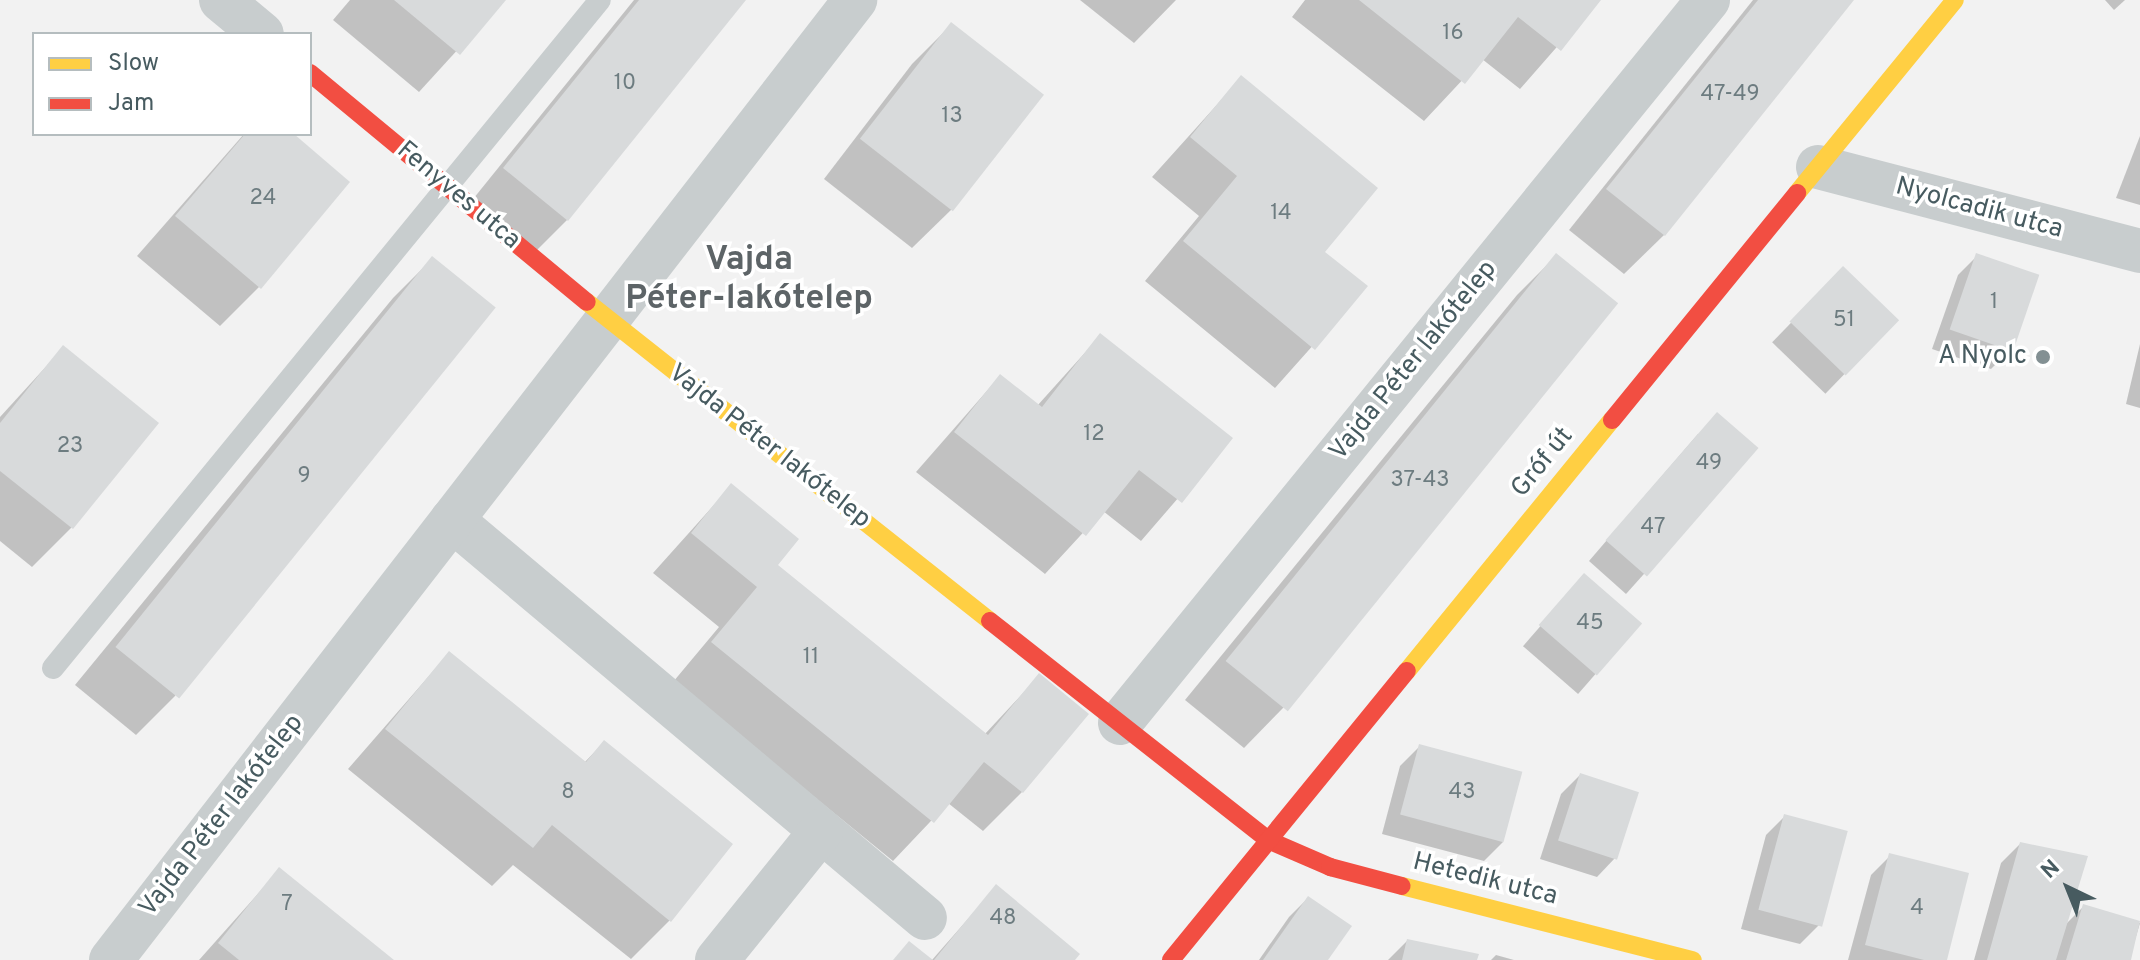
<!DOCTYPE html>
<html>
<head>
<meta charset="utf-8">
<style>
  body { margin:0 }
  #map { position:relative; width:2140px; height:960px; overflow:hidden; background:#f2f2f2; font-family:Overpass,sans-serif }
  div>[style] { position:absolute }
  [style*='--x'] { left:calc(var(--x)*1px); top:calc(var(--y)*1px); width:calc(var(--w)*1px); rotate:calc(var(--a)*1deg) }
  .shadow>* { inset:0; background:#0003; transform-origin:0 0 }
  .building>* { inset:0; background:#d8dadb; transform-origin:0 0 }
  .lane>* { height:22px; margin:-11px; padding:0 11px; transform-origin:11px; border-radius:11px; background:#c8cdce }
  .street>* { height:44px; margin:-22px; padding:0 22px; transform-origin:22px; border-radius:22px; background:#c8cdce }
  .slow>* { height:18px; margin:-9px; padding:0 9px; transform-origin:9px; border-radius:9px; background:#ffcf43 }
  .jam>* { height:18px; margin:-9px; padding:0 9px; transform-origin:9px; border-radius:9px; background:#f24e42 }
  .dots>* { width:22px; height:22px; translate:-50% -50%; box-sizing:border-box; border:4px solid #fff; border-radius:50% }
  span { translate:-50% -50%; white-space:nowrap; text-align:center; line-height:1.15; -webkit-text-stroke:7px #fff; paint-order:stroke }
  .number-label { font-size:22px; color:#6d7c80 }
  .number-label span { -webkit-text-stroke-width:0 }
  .street-label { font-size:26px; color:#475b60 }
  .poi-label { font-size:26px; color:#475b60 }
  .right { translate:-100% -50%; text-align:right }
  .district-label { font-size:34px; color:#5d6467; font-weight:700 }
  .legend { position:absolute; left:32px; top:32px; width:280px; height:104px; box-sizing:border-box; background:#fff; border:2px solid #b5bdbf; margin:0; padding:10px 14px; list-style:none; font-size:24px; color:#475b60 }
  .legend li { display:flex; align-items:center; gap:16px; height:40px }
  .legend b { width:40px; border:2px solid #b5bdbf }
  .north { position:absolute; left:2028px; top:848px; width:80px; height:80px; -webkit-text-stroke:6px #fff; paint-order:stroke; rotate:317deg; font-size:22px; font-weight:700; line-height:32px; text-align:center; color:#475b60 }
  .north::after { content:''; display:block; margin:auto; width:28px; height:36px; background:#475b60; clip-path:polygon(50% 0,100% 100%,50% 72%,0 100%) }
</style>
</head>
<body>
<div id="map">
  <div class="shadow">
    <div style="clip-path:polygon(350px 0,503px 0,419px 92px,333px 20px)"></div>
    <div style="clip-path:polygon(634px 0,744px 0,567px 220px,528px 259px,465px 209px)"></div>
    <div style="clip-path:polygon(1080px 0,1176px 0,1134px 43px)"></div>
    <div style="clip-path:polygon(1305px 0,1598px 0,1520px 89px,1482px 59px,1424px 121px,1292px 17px)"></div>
    <div style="clip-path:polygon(1753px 0,1851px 0,1664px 235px,1624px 274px,1569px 230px)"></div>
    <div style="clip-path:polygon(2105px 0,2125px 0,2114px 10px)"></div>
    <div style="clip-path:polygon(951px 25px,952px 209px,912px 248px,824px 179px,912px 64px)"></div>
    <div style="clip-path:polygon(1241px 78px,1323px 252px,1365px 287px,1275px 388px,1145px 281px,1199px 216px,1152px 177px)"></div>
    <div style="clip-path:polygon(244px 134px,291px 134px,259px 287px,220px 326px,137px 256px)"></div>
    <div style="clip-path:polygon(2140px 136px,2140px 205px,2116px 198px)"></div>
    <div style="clip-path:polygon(1556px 256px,1283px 708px,1244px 748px,1185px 700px,1517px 295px)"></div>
    <div style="clip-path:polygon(1977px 256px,2010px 350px,1991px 369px,1932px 349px,1958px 275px)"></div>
    <div style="clip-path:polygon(432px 259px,175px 696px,136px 735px,75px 685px,393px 298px)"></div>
    <div style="left:1843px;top:269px;width:74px;height:102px;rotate:44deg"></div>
    <div style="clip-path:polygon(1100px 336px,1230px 438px,1141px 541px,1103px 511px,1045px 574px,916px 472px,1000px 376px,1037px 406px)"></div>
    <div style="clip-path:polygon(2140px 344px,2140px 408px,2126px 404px)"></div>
    <div style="clip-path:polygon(63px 348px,156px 423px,71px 528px,32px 567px,0 541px,0 417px)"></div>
    <div style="clip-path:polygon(1698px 434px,1756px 449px,1626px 594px,1589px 561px)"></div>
    <div style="clip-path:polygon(731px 486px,775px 565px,984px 735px,1039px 676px,1022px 792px,983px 831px,948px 803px,893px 861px,673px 682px,719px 627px,653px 573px)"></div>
    <div style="left:1584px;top:576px;width:73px;height:93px;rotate:41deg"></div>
    <div style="clip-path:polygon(449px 653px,584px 763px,604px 742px,670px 920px,631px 959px,513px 865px,492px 886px,348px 769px)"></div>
    <div style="clip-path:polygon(1419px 747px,1503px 842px,1484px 861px,1382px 834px,1400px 766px)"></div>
    <div style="clip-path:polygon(1580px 775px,1616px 857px,1597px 877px,1540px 859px,1561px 794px)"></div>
    <div style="clip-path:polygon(1785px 816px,1819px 925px,1800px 944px,1741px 929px,1766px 835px)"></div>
    <div style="clip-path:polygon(2020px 844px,2065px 925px,2084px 906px,2140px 923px,2129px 960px,1974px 960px,2001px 863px)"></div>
    <div style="clip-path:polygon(1890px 856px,1945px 960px,1848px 960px,1871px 875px)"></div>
    <div style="clip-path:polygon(279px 870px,391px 960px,199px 960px)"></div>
    <div style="clip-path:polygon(996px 887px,1073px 960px,932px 960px)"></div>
    <div style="clip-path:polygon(1308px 898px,1326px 960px,1259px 960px,1289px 917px)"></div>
    <div style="clip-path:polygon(1407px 941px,1475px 960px,1388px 960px)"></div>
    <div style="clip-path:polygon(1496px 955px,1514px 960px,1491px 960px)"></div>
  </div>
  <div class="building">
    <div style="clip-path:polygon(394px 0,506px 0,460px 55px)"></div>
    <div style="clip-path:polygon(639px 0,746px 0,568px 221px,503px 168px)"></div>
    <div style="clip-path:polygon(1359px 0,1601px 0,1561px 51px,1518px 17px,1465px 84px)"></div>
    <div style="clip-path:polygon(1758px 0,1854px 0,1665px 236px,1606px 189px)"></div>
    <div style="left:951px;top:22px;width:118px;height:148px;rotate:38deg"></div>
    <div style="clip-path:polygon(1241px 75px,1378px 188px,1325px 252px,1368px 286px,1315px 350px,1183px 241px,1237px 176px,1190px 137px)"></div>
    <div style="clip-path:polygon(245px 134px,294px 134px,350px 182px,261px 289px,175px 216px)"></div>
    <div style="left:1556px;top:253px;width:80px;height:525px;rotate:39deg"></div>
    <div style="left:1976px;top:253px;width:67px;height:81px;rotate:19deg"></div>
    <div style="left:432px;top:256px;width:82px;height:503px;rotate:39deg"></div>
    <div style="left:1843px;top:266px;width:78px;height:77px;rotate:44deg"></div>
    <div style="clip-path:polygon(1100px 333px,1233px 438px,1182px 503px,1139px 470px,1086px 536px,954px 432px,1000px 374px,1042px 407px)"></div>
    <div style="clip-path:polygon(63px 345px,159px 423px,73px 529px,0 471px,0 423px)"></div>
    <div style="left:1717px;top:412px;width:55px;height:170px;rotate:41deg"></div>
    <div style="clip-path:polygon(731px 483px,799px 539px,778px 565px,988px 735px,1039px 673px,1089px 714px,1023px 793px,984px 762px,934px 823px,711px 642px,757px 587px,691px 533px)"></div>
    <div style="left:1584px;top:573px;width:77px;height:69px;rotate:41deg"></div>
    <div style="clip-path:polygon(449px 651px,586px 762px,604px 740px,733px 844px,671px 922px,552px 825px,533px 848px,385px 729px)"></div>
    <div style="left:1419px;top:744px;width:107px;height:73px;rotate:15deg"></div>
    <div style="left:1580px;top:773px;width:62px;height:71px;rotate:18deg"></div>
    <div style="left:1784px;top:814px;width:66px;height:99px;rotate:15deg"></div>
    <div style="clip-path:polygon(2020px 842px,2088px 856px,2056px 960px,1987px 960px)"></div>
    <div style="clip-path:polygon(1889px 853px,1969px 873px,1947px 960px,1924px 960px,1865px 945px)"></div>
    <div style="clip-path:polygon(279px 867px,394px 960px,239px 960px,218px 943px)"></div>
    <div style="clip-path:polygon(996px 884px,1080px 954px,1075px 960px,934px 960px)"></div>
    <div style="clip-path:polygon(1308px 896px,1352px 926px,1328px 960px,1263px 960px)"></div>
    <div style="clip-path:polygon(2083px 904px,2140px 921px,2131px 960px,2066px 960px)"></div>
    <div style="clip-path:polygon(1407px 939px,1479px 954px,1477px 960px,1402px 960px)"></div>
    <div style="clip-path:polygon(909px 941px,933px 960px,893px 960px)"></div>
  </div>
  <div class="lane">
    <div style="--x:53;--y:668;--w:863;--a:-50.69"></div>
  </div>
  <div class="street">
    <div style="--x:221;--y:0;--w:53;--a:39.7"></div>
    <div style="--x:1818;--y:167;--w:333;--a:14.6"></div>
    <div style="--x:452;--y:520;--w:618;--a:40.08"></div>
    <div style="--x:1120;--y:723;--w:932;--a:-50.88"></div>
    <div style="--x:111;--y:960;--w:1215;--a:-52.22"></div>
    <div style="--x:717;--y:960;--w:166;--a:-51.1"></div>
  </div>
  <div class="slow">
    <div style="--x:1797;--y:193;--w:249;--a:-50.7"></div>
    <div style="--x:587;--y:302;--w:514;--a:38.36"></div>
    <div style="--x:1407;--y:671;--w:324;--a:-50.8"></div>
    <div style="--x:1402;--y:886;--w:300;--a:14.3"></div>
  </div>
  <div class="jam">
    <div style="--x:310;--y:73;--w:359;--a:39.6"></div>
    <div style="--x:1612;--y:420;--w:293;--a:-50.8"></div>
    <div style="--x:990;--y:621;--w:354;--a:38.2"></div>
    <div style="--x:1268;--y:840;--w:68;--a:23.5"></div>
    <div style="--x:1330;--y:867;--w:74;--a:14.8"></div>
    <div style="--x:1171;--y:960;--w:373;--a:-50.8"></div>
  </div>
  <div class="dots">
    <div style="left:2043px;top:357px;background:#839093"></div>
  </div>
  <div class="number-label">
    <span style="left:1453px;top:34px">16</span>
    <span style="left:625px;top:84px">10</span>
    <span style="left:1730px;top:95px">47-49</span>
    <span style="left:952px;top:117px">13</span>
    <span style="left:263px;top:199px">24</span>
    <span style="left:1281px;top:214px">14</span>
    <span style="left:1994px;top:303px">1</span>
    <span style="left:1844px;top:321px">51</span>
    <span style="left:1094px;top:435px">12</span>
    <span style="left:70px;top:447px">23</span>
    <span style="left:1709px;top:464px">49</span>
    <span style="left:304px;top:477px">9</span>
    <span style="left:1420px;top:481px">37-43</span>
    <span style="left:1653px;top:528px">47</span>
    <span style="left:1590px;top:624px">45</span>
    <span style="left:811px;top:658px">11</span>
    <span style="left:568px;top:793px">8</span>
    <span style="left:1462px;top:793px">43</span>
    <span style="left:287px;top:905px">7</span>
    <span style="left:1917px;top:909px">4</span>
    <span style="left:1003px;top:919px">48</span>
  </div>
  <div class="street-label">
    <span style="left:458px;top:196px;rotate:40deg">Fenyves utca</span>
    <span style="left:1979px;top:209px;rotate:15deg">Nyolcadik utca</span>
    <span style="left:1414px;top:361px;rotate:-51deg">Vajda Péter lakótelep</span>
    <span style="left:769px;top:447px;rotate:38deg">Vajda Péter lakótelep</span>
    <span style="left:1543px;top:463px;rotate:-51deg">Gróf út</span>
    <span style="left:222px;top:816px;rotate:-52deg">Vajda Péter lakótelep</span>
    <span style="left:1485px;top:880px;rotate:14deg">Hetedik utca</span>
  </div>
  <div class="poi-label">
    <span class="right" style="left:2027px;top:357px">A Nyolc</span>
  </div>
  <div class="district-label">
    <span style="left:749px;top:280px">Vajda<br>Péter-lakótelep</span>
  </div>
  <ul class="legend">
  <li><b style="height:10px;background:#ffcf43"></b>Slow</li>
  <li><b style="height:10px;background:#f24e42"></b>Jam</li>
  </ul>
  <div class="north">N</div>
</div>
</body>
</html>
